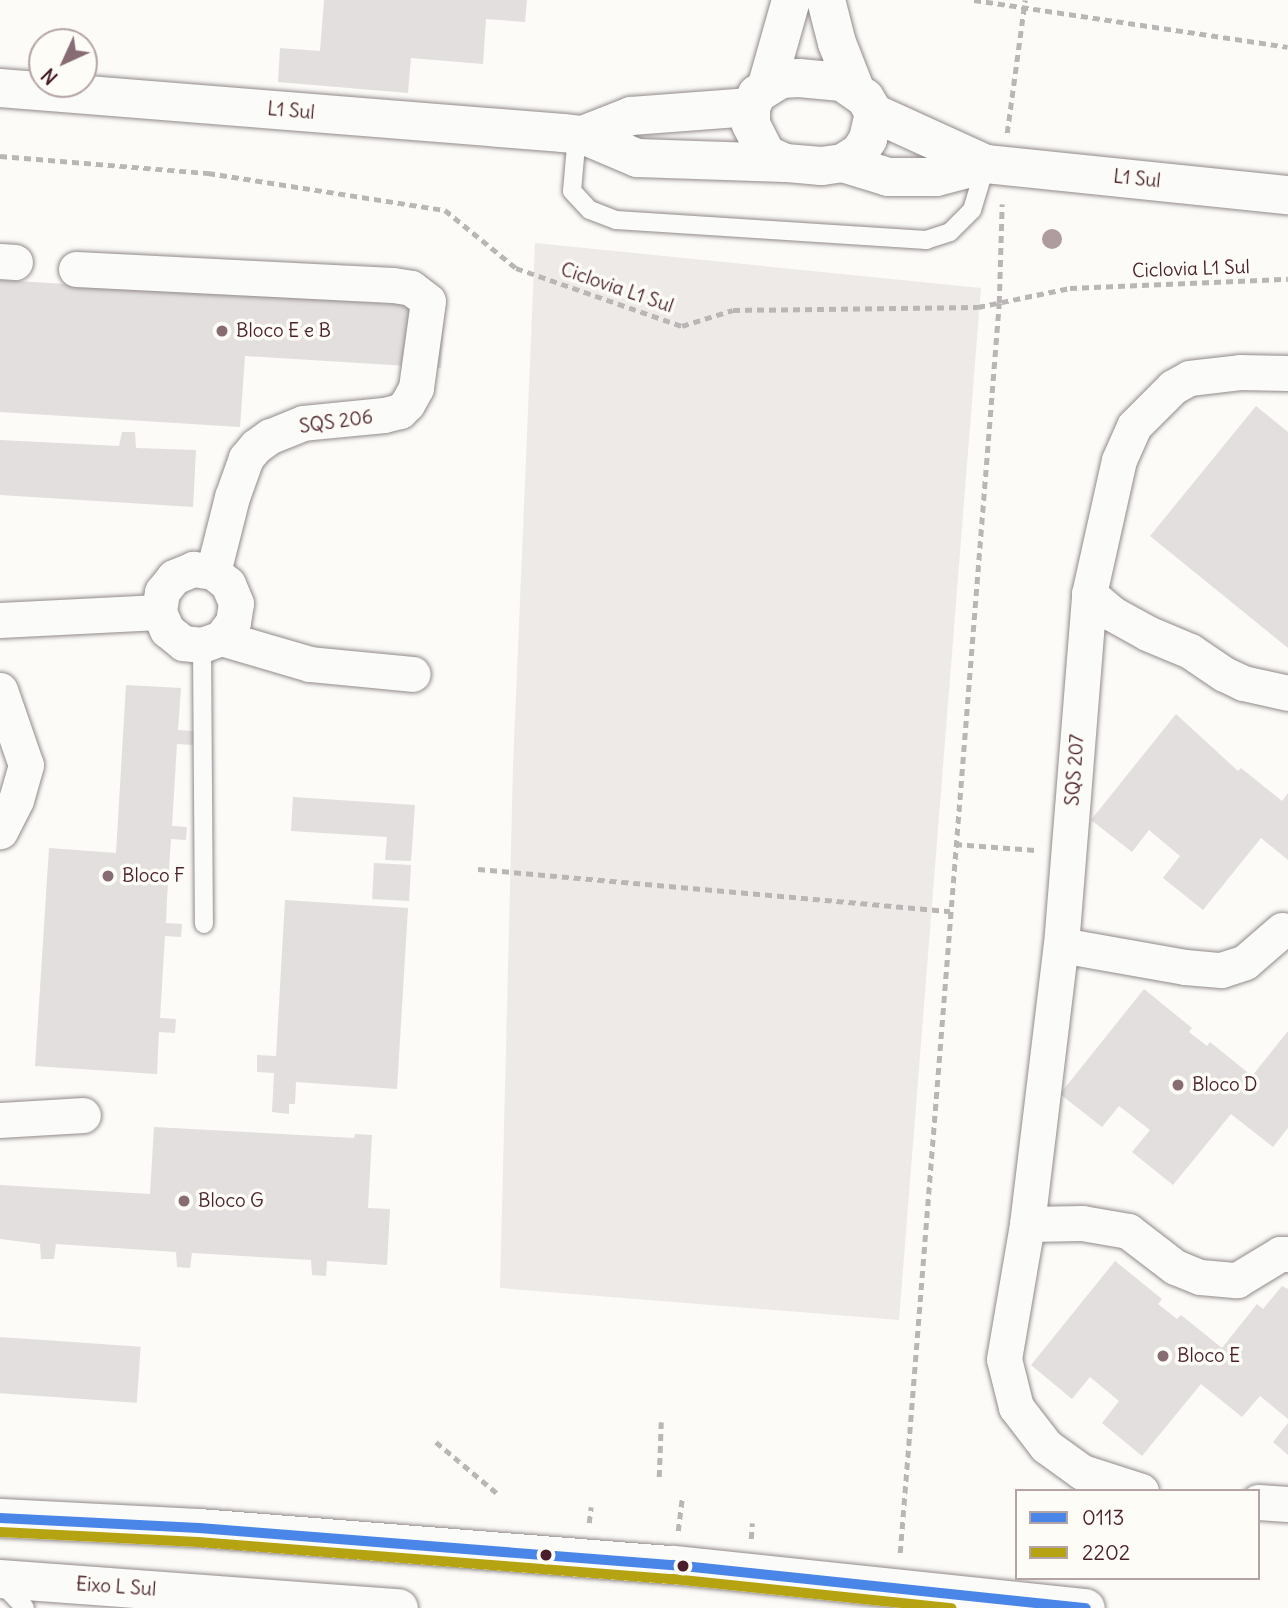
<!DOCTYPE html>
<html>
<head>
<meta charset="utf-8">
<style>
  body { margin:0 }
  #map { position:relative; width:1288px; height:1608px; overflow:hidden; background:#fcfbf8; font-family:Delius,sans-serif }
  div>[style] { position:absolute }
  [style*='--x'] { left:calc(var(--x)*1px); top:calc(var(--y)*1px); width:calc(var(--w)*1px); rotate:calc(var(--a)*1deg) }
  .green>* { inset:0; background:#eeeae8 }
  .building>* { inset:0; background:#e2dfde; transform-origin:0 0 }
  .path>* { height:4.5px; margin-top:-2.25px; transform-origin:0; background:repeating-linear-gradient(90deg,#bbb6b6 0 7px,transparent 0 12px) }
  .roads { filter:drop-shadow(0 0 2px #928a8b) drop-shadow(0 0 2px #928a8b) }
  .service>* { height:18px; margin:-9px; padding:0 9px; transform-origin:9px; border-radius:9px; background:#fbfbf9 }
  .minor>* { height:35px; margin:-17.5px; padding:0 17.5px; transform-origin:17.5px; border-radius:17.5px; background:#fbfbf9 }
  .tertiary>* { height:38px; margin:-19px; padding:0 19px; transform-origin:19px; border-radius:19px; background:#fbfbf9 }
  .primary>* { height:38px; margin:-19px; padding:0 19px; transform-origin:19px; border-radius:19px; background:#fbfbf9 }
  .bus-1>* { height:10px; margin:-5px; padding:0 5px; transform-origin:5px; border-radius:5px; background:#4986e7 }
  .bus-2>* { height:10px; margin:-5px; padding:0 5px; transform-origin:5px; border-radius:5px; background:#b6a311 }
  .trees>* { width:20px; height:20px; margin:-10px; border-radius:50%; background:#af9c9f }
  .dots>* { width:19px; height:19px; translate:-50% -50%; box-sizing:border-box; border:4px solid #fdfcf7; border-radius:50% }
  span { translate:-50% -50%; white-space:nowrap; text-align:center; line-height:1.15; -webkit-text-stroke:7px #fdfcf7; paint-order:stroke }
  .street-label { font-size:19px; color:#4a1f2b }
  .poi-label { font-size:19px; color:#4a1f2b }
  .left { translate:0 -50%; text-align:left }
  .legend { position:absolute; left:1015px; top:1489px; width:245px; height:91px; box-sizing:border-box; background:#fdfcf7; border:2px solid #b5a4a5; margin:0; padding:9px 12px; list-style:none; font-size:21px; color:#4a1f2b }
  .legend li { display:flex; align-items:center; gap:14px; height:35px }
  .legend b { width:35px; border:2px solid #b5a4a5 }
  .north { position:absolute; left:28px; top:28px; width:70px; height:70px; box-sizing:border-box; background:#fdfcf7; border:2px solid #b5a4a5; border-radius:50%; rotate:225deg; font-size:19px; font-weight:700; line-height:28px; text-align:center; color:#4a1f2b }
  .north::after { content:''; display:block; margin:auto; width:24px; height:32px; background:#886c73; clip-path:polygon(50% 0,100% 100%,50% 72%,0 100%) }
</style>
</head>
<body>
<div id="map">
  <div class="green">
    <div style="clip-path:polygon(535px 243px,981px 288px,899px 1320px,500px 1288px,513px 767px)"></div>
  </div>
  <div class="building">
    <div style="clip-path:polygon(324px 0,527px 0,525px 22px,486px 19px,483px 64px,411px 58px,408px 93px,278px 82px,280px 48px,320px 51px)"></div>
    <div style="clip-path:polygon(0 280px,445px 307px,441px 368px,245px 356px,240px 427px,0 412px)"></div>
    <div style="clip-path:polygon(1256px 406px,1288px 432px,1288px 648px,1150px 536px)"></div>
    <div style="clip-path:polygon(122px 432px,135px 432px,136px 448px,196px 450px,193px 507px,0 495px,0 440px,119px 446px)"></div>
    <div style="clip-path:polygon(126px 685px,181px 688px,178px 730px,194px 731px,193px 745px,177px 744px,172px 826px,187px 827px,186px 840px,171px 839px,167px 899px,166px 923px,182px 924px,181px 937px,165px 936px,160px 1018px,176px 1019px,175px 1033px,159px 1032px,157px 1074px,35px 1066px,49px 848px,116px 853px)"></div>
    <div style="clip-path:polygon(1176px 714px,1238px 771px,1241px 768px,1282px 801px,1288px 793px,1288px 860px,1261px 838px,1203px 910px,1163px 878px,1180px 856px,1149px 830px,1132px 852px,1091px 820px)"></div>
    <div style="clip-path:polygon(293px 797px,415px 805px,411px 861px,385px 860px,387px 837px,291px 831px)"></div>
    <div style="left:374px;top:863px;width:37px;height:36px;rotate:3deg"></div>
    <div style="clip-path:polygon(285px 900px,408px 908px,397px 1089px,296px 1082px,295px 1104px,289px 1104px,289px 1114px,272px 1112px,274px 1073px,257px 1072px,257px 1055px,276px 1056px)"></div>
    <div style="clip-path:polygon(1144px 989px,1192px 1028px,1189px 1032px,1207px 1046px,1210px 1042px,1252px 1076px,1288px 1031px,1288px 1128px,1273px 1147px,1231px 1114px,1173px 1185px,1132px 1152px,1150px 1130px,1119px 1106px,1102px 1127px,1060px 1094px)"></div>
    <div style="clip-path:polygon(154px 1127px,354px 1138px,355px 1134px,372px 1135px,368px 1208px,390px 1209px,387px 1265px,327px 1261px,326px 1276px,312px 1275px,311px 1260px,192px 1253px,190px 1268px,177px 1267px,176px 1252px,56px 1244px,54px 1259px,41px 1259px,40px 1244px,0 1239px,0 1185px,150px 1194px)"></div>
    <div style="clip-path:polygon(1115px 1261px,1162px 1299px,1158px 1304px,1177px 1319px,1181px 1315px,1222px 1348px,1257px 1304px,1263px 1309px,1282px 1286px,1288px 1289px,1288px 1419px,1260px 1396px,1242px 1417px,1201px 1384px,1142px 1456px,1102px 1423px,1119px 1401px,1090px 1377px,1072px 1399px,1031px 1365px)"></div>
    <div style="left:0;top:1337px;width:141px;height:56px;rotate:4deg"></div>
    <div style="clip-path:polygon(1288px 1423px,1288px 1455px,1273px 1442px)"></div>
  </div>
  <div class="path">
    <div style="--x:974;--y:0;--w:317;--a:8.5"></div>
    <div style="--x:1007;--y:133;--w:134;--a:-82.3"></div>
    <div style="--x:0;--y:156;--w:209;--a:4.7"></div>
    <div style="--x:208;--y:173;--w:240;--a:8.9"></div>
    <div style="--x:445;--y:210;--w:92;--a:39.2"></div>
    <div style="--x:516;--y:268;--w:176;--a:19.3"></div>
    <div style="--x:682;--y:326;--w:53;--a:-17.4"></div>
    <div style="--x:733;--y:310;--w:245;--a:-0.7"></div>
    <div style="--x:978;--y:307;--w:94;--a:-11.7"></div>
    <div style="--x:1070;--y:288;--w:218;--a:-2.4"></div>
    <div style="--x:955;--y:844;--w:80;--a:4.3"></div>
    <div style="--x:478;--y:869;--w:474;--a:5.1"></div>
    <div style="--x:436;--y:1442;--w:81;--a:40"></div>
    <div style="--x:659;--y:1477;--w:55;--a:-87.9"></div>
    <div style="--x:589;--y:1523;--w:16;--a:-83"></div>
    <div style="--x:678;--y:1531;--w:34;--a:-83"></div>
    <div style="--x:751;--y:1539;--w:16;--a:-86"></div>
    <div style="--x:900;--y:1553;--w:1254;--a:-85.47"></div>
    <div style="--x:999;--y:303;--w:99;--a:-88.3"></div>
  </div>
  <div class="roads">
    <div class="service">
      <div style="--x:577;--y:135;--w:56;--a:95.1"></div>
      <div style="--x:572;--y:191;--w:26;--a:47"></div>
      <div style="--x:590;--y:210;--w:28;--a:21"></div>
      <div style="--x:616;--y:220;--w:311;--a:3.7"></div>
      <div style="--x:926;--y:240;--w:25;--a:-18"></div>
      <div style="--x:950;--y:232;--w:31;--a:-45"></div>
      <div style="--x:972;--y:210;--w:48;--a:-73.1"></div>
      <div style="--x:202;--y:645;--w:279;--a:89.6"></div>
      <div style="--x:0;--y:1582;--w:36;--a:46"></div>
    </div>
    <div class="minor">
      <div style="--x:0;--y:261;--w:15;--a:4"></div>
      <div style="--x:76;--y:269;--w:317;--a:2.9"></div>
      <div style="--x:393;--y:285;--w:18;--a:9"></div>
      <div style="--x:411;--y:288;--w:21;--a:37"></div>
      <div style="--x:428;--y:301;--w:88;--a:97.9"></div>
      <div style="--x:416;--y:388;--w:18;--a:119"></div>
      <div style="--x:407;--y:404;--w:10;--a:135"></div>
      <div style="--x:400;--y:411;--w:16;--a:166"></div>
      <div style="--x:384;--y:415;--w:81;--a:174.4"></div>
      <div style="--x:303;--y:423;--w:35;--a:158"></div>
      <div style="--x:270;--y:436;--w:17;--a:144"></div>
      <div style="--x:256;--y:446;--w:16;--a:130"></div>
      <div style="--x:246;--y:458;--w:41;--a:109.7"></div>
      <div style="--x:232;--y:497;--w:77;--a:104.2"></div>
      <div style="--x:1089;--y:594;--w:31;--a:40"></div>
      <div style="--x:1113;--y:614;--w:39;--a:29"></div>
      <div style="--x:1147;--y:633;--w:47;--a:22.7"></div>
      <div style="--x:1190;--y:651;--w:41;--a:34.1"></div>
      <div style="--x:1224;--y:674;--w:21;--a:25"></div>
      <div style="--x:1243;--y:683;--w:46;--a:12.5"></div>
      <div style="--x:0;--y:620;--w:159;--a:-2.9"></div>
      <div style="--x:221;--y:638;--w:20;--a:-53"></div>
      <div style="--x:233;--y:622;--w:19;--a:-81"></div>
      <div style="--x:236;--y:603;--w:21;--a:-113"></div>
      <div style="--x:228;--y:584;--w:19;--a:-141"></div>
      <div style="--x:213;--y:572;--w:20;--a:-171"></div>
      <div style="--x:193;--y:569;--w:21;--a:157"></div>
      <div style="--x:174;--y:577;--w:19;--a:129"></div>
      <div style="--x:162;--y:592;--w:20;--a:99"></div>
      <div style="--x:159;--y:612;--w:20;--a:66"></div>
      <div style="--x:167;--y:630;--w:21;--a:39"></div>
      <div style="--x:183;--y:643;--w:19;--a:6"></div>
      <div style="--x:202;--y:645;--w:20;--a:-20"></div>
      <div style="--x:221;--y:638;--w:93;--a:16.3"></div>
      <div style="--x:310;--y:664;--w:103;--a:5.5"></div>
      <div style="--x:0;--y:690;--w:79;--a:70.9"></div>
      <div style="--x:26;--y:765;--w:36;--a:106"></div>
      <div style="--x:16;--y:800;--w:35;--a:117"></div>
      <div style="--x:1061;--y:945;--w:126;--a:10.1"></div>
      <div style="--x:1185;--y:967;--w:36;--a:5"></div>
      <div style="--x:1221;--y:970;--w:25;--a:-18"></div>
      <div style="--x:1245;--y:962;--w:49;--a:-40.9"></div>
      <div style="--x:0;--y:1120;--w:83;--a:-3.4"></div>
      <div style="--x:1027;--y:1224;--w:55;--a:-1"></div>
      <div style="--x:1082;--y:1223;--w:47;--a:9.9"></div>
      <div style="--x:1128;--y:1231;--w:59;--a:37.5"></div>
      <div style="--x:1175;--y:1267;--w:27;--a:22"></div>
      <div style="--x:1200;--y:1277;--w:37;--a:5"></div>
      <div style="--x:1237;--y:1280;--w:50;--a:-31.2"></div>
      <div style="--x:1280;--y:1254;--w:8;--a:0"></div>
      <div style="--x:1141;--y:1491;--w:62;--a:-162.1"></div>
      <div style="--x:1082;--y:1472;--w:44;--a:-144.2"></div>
      <div style="--x:1046;--y:1446;--w:49;--a:-127.6"></div>
      <div style="--x:1016;--y:1407;--w:49;--a:-104"></div>
      <div style="--x:1004;--y:1359;--w:137;--a:-80.3"></div>
      <div style="--x:1027;--y:1224;--w:281;--a:-83.1"></div>
      <div style="--x:1061;--y:945;--w:352;--a:-85.4"></div>
      <div style="--x:1089;--y:594;--w:137;--a:-77.4"></div>
      <div style="--x:1119;--y:460;--w:37;--a:-66"></div>
      <div style="--x:1134;--y:426;--w:55;--a:-45"></div>
      <div style="--x:1173;--y:387;--w:18;--a:-29"></div>
      <div style="--x:1189;--y:378;--w:51;--a:-6.7"></div>
      <div style="--x:1240;--y:372;--w:48;--a:1.2"></div>
      <div style="--x:1258;--y:1502;--w:30;--a:4"></div>
    </div>
    <div class="tertiary">
      <div style="--x:826;--y:0;--w:44;--a:75.7"></div>
      <div style="--x:837;--y:43;--w:49;--a:68.6"></div>
      <div style="--x:799;--y:78;--w:43;--a:5.3"></div>
      <div style="--x:842;--y:82;--w:28;--a:35"></div>
      <div style="--x:865;--y:98;--w:17;--a:59"></div>
      <div style="--x:874;--y:113;--w:27;--a:103"></div>
      <div style="--x:868;--y:139;--w:15;--a:122"></div>
      <div style="--x:860;--y:152;--w:20;--a:147"></div>
      <div style="--x:843;--y:163;--w:22;--a:172"></div>
      <div style="--x:821;--y:166;--w:36;--a:-175"></div>
      <div style="--x:785;--y:163;--w:21;--a:-155"></div>
      <div style="--x:766;--y:154;--w:34;--a:-117"></div>
      <div style="--x:751;--y:124;--w:17;--a:-90"></div>
      <div style="--x:751;--y:107;--w:14;--a:-65"></div>
      <div style="--x:757;--y:94;--w:28;--a:-32"></div>
      <div style="--x:781;--y:79;--w:18;--a:-3"></div>
      <div style="--x:767;--y:85;--w:88;--a:-74.2"></div>
      <div style="--x:0;--y:88;--w:565;--a:4.57"></div>
      <div style="--x:563;--y:133;--w:20;--a:6"></div>
      <div style="--x:583;--y:135;--w:59;--a:23.1"></div>
      <div style="--x:637;--y:158;--w:148;--a:1.9"></div>
      <div style="--x:874;--y:113;--w:123;--a:24.5"></div>
      <div style="--x:986;--y:164;--w:304;--a:5.9"></div>
      <div style="--x:583;--y:135;--w:52;--a:-21.6"></div>
      <div style="--x:631;--y:116;--w:120;--a:-4.3"></div>
      <div style="--x:843;--y:163;--w:47;--a:17.3"></div>
      <div style="--x:888;--y:177;--w:49;--a:0"></div>
      <div style="--x:937;--y:177;--w:51;--a:-14.9"></div>
    </div>
    <div class="primary">
      <div style="--x:0;--y:1518;--w:199;--a:2.9"></div>
      <div style="--x:199;--y:1528;--w:476;--a:4.5"></div>
      <div style="--x:674;--y:1565;--w:414;--a:6"></div>
      <div style="--x:0;--y:1579;--w:400;--a:4.2"></div>
    </div>
  </div>
  <div class="bus-1">
    <div style="--x:0;--y:1518;--w:199;--a:2.9"></div>
    <div style="--x:199;--y:1528;--w:476;--a:4.5"></div>
    <div style="--x:674;--y:1565;--w:414;--a:6"></div>
  </div>
  <div class="bus-2">
    <div style="--x:0;--y:1532;--w:198;--a:2.9"></div>
    <div style="--x:198;--y:1542;--w:476;--a:4.5"></div>
    <div style="--x:673;--y:1579;--w:280;--a:6"></div>
  </div>
  <div class="trees">
    <div style="left:1052px;top:239px"></div>
  </div>
  <div class="dots">
    <div style="left:222px;top:331px;background:#886c73"></div>
    <div style="left:108px;top:876px;background:#886c73"></div>
    <div style="left:1178px;top:1085px;background:#886c73"></div>
    <div style="left:184px;top:1201px;background:#886c73"></div>
    <div style="left:1163px;top:1356px;background:#886c73"></div>
    <div style="left:546px;top:1555px;background:#4a1f2b"></div>
    <div style="left:683px;top:1566px;background:#4a1f2b"></div>
  </div>
  <div class="street-label">
    <span style="left:291px;top:111px;rotate:5deg">L1 Sul</span>
    <span style="left:1137px;top:179px;rotate:6deg">L1 Sul</span>
    <span style="left:1191px;top:269px;rotate:-2deg">Ciclovia L1 Sul</span>
    <span style="left:617px;top:288px;rotate:19deg">Ciclovia L1 Sul</span>
    <span style="left:336px;top:422px;rotate:-8deg">SQS 206</span>
    <span style="left:1075px;top:770px;rotate:-86deg">SQS 207</span>
    <span style="left:116px;top:1587px;rotate:4deg">Eixo L Sul</span>
  </div>
  <div class="poi-label">
    <span class="left" style="left:236px;top:331px">Bloco E e B</span>
    <span class="left" style="left:122px;top:876px">Bloco F</span>
    <span class="left" style="left:1192px;top:1085px">Bloco D</span>
    <span class="left" style="left:198px;top:1201px">Bloco G</span>
    <span class="left" style="left:1177px;top:1356px">Bloco E</span>
  </div>
  <ul class="legend">
  <li><b style="height:9px;background:#4986e7"></b>0113</li>
  <li><b style="height:9px;background:#b6a311"></b>2202</li>
  </ul>
  <div class="north">N</div>
</div>
</body>
</html>
